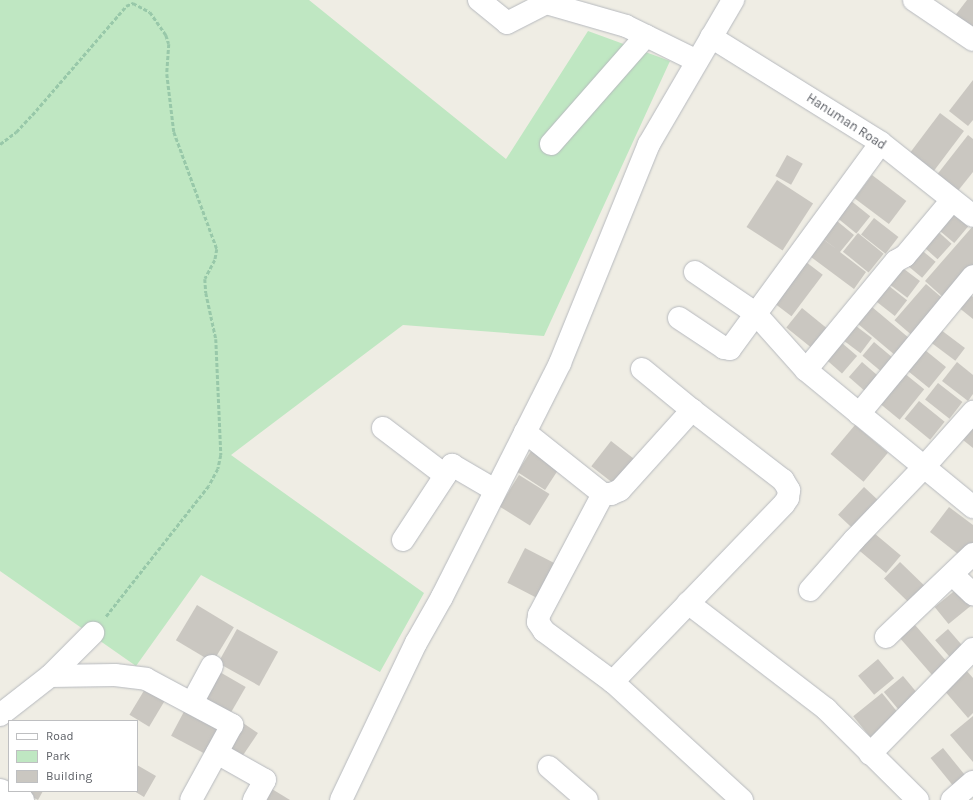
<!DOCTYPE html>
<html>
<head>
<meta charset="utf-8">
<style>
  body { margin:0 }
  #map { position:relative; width:973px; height:800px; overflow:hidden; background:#efede4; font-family:Karla,sans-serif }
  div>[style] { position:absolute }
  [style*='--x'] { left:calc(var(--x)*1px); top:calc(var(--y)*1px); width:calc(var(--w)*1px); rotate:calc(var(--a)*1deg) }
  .green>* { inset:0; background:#bfe7c2 }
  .building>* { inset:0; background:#cac7c1; transform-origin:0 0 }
  .path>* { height:2.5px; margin-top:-1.25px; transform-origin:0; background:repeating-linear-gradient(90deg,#98c8a9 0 4px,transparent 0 6px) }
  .roads { filter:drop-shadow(0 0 1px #b6b9be) drop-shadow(0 0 1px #b6b9be) }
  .minor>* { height:22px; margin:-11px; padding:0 11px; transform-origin:11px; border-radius:11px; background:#fff }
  span { translate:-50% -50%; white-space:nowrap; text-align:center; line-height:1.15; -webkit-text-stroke:3.5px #fff; paint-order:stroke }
  .street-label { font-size:13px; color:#5c5f65 }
  .legend { position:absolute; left:8px; top:720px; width:130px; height:72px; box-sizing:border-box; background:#fff; border:1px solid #bebfc1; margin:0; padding:5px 7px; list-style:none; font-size:12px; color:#5c5f65 }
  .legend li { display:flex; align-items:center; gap:8px; height:20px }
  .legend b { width:20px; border:1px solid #bebfc1 }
</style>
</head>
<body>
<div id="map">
  <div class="green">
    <div style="clip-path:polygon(0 0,309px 0,506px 159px,588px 31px,670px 61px,544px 336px,403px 325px,231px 455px,424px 593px,380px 672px,201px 575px,136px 666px,0 571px)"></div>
  </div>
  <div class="building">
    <div style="clip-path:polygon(967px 0,973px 0,973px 32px,954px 17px)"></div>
    <div style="clip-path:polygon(973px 80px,973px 120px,968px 126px,949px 111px)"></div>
    <div style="left:940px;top:113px;width:30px;height:51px;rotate:37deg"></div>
    <div style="clip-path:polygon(968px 135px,973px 139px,973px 172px,957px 192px,936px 176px)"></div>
    <div style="left:787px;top:155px;width:18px;height:24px;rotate:29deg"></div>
    <div style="left:872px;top:175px;width:43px;height:29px;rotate:37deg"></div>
    <div style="left:777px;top:180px;width:43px;height:56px;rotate:33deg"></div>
    <div style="left:850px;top:200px;width:26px;height:22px;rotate:39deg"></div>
    <div style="left:953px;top:204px;width:26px;height:29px;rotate:40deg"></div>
    <div style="left:874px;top:218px;width:31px;height:21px;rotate:38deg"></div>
    <div style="clip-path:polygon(837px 221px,854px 235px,840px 252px,866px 272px,854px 289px,811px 257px,824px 240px,838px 250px,823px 239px)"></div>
    <div style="clip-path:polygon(973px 226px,973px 266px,945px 299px,925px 281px)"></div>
    <div style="left:933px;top:227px;width:25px;height:21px;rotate:42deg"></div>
    <div style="left:858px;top:233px;width:33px;height:24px;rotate:39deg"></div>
    <div style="left:918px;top:247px;width:23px;height:21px;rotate:40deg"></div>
    <div style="left:806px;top:262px;width:21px;height:52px;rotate:37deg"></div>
    <div style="left:900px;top:266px;width:25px;height:21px;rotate:37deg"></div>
    <div style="left:926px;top:284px;width:28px;height:48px;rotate:41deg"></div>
    <div style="left:889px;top:286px;width:23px;height:20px;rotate:38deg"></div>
    <div style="clip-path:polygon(969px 293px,973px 297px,973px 319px,958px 307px)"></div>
    <div style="left:872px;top:307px;width:51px;height:22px;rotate:40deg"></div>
    <div style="left:802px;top:308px;width:32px;height:25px;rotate:39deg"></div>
    <div style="left:856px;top:326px;width:20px;height:19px;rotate:37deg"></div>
    <div style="left:937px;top:327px;width:35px;height:16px;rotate:37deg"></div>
    <div style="left:874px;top:342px;width:30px;height:18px;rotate:40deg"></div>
    <div style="left:842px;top:343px;width:20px;height:23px;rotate:41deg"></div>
    <div style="left:925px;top:350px;width:27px;height:27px;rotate:39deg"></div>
    <div style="left:862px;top:362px;width:28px;height:20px;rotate:41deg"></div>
    <div style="clip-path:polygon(957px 362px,973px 375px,973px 394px,968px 401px,942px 381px)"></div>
    <div style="left:904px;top:373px;width:26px;height:39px;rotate:39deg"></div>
    <div style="left:938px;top:383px;width:31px;height:21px;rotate:38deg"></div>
    <div style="left:919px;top:401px;width:33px;height:23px;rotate:39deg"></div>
    <div style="left:855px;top:425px;width:43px;height:38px;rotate:40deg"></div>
    <div style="clip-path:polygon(973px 427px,973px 448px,963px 440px)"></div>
    <div style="left:611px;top:441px;width:29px;height:32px;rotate:38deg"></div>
    <div style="left:531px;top:451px;width:33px;height:25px;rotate:33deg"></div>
    <div style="left:519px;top:475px;width:36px;height:37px;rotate:32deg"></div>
    <div style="left:864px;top:487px;width:23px;height:38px;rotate:43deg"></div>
    <div style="clip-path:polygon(949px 507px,973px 525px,973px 545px,963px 558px,930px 532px)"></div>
    <div style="left:874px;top:533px;width:35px;height:23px;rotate:40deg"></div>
    <div style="left:525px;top:548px;width:35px;height:39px;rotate:27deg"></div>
    <div style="left:900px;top:562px;width:42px;height:23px;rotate:44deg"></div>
    <div style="left:958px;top:588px;width:22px;height:30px;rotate:51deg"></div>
    <div style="left:197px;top:605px;width:43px;height:41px;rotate:31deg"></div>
    <div style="left:915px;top:625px;width:53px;height:20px;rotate:49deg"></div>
    <div style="left:237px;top:629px;width:47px;height:39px;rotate:29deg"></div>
    <div style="left:948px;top:629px;width:28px;height:17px;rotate:49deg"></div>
    <div style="left:878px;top:659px;width:25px;height:26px;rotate:50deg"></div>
    <div style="clip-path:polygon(966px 670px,973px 678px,973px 713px,968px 718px,943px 689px)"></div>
    <div style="left:218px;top:671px;width:32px;height:33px;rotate:30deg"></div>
    <div style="left:903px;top:676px;width:25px;height:25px;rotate:50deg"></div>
    <div style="left:148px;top:684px;width:23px;height:36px;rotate:31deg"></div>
    <div style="left:882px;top:693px;width:27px;height:37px;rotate:51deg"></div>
    <div style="left:188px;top:704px;width:41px;height:36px;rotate:28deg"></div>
    <div style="clip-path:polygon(973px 716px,973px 762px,950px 735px)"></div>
    <div style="left:243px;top:723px;width:18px;height:34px;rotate:34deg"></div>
    <div style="left:943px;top:748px;width:36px;height:16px;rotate:51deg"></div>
    <div style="clip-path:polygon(137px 765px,156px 776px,144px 797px,134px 791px,137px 791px)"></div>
    <div style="clip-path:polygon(267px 786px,290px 800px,258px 800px)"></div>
    <div style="clip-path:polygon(21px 791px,43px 791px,38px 800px)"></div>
  </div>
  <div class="path">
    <div style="--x:0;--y:144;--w:20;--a:-37"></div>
    <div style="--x:16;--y:132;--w:23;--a:-47"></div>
    <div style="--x:32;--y:115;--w:144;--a:-49.2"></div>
    <div style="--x:126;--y:6;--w:8;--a:-23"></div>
    <div style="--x:133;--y:3;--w:19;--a:28"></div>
    <div style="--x:150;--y:12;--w:28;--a:55"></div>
    <div style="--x:166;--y:35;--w:9;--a:72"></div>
    <div style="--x:169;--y:44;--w:30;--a:94"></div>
    <div style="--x:167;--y:74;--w:58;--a:83.1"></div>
    <div style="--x:174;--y:132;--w:125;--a:69.8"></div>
    <div style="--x:217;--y:249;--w:11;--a:100"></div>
    <div style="--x:215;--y:260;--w:21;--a:118"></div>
    <div style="--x:205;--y:279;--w:14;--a:86"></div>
    <div style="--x:206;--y:293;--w:47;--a:77.7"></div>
    <div style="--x:216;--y:339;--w:116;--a:87.5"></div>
    <div style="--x:221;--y:455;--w:14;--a:102"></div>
    <div style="--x:218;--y:469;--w:19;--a:118"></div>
    <div style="--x:209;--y:486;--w:167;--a:128.2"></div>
  </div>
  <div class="roads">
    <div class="minor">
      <div style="--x:479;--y:0;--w:36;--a:39"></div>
      <div style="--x:507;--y:23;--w:44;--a:-27.1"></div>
      <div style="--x:546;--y:3;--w:83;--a:16"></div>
      <div style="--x:626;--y:26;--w:79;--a:26.2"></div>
      <div style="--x:914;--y:0;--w:71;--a:34.1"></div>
      <div style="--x:711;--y:37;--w:200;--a:31.9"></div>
      <div style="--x:881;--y:143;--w:117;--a:38.4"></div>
      <div style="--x:551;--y:144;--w:144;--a:-48.7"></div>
      <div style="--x:695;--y:272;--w:73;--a:34.3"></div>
      <div style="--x:755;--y:313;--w:76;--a:48.2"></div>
      <div style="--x:806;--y:370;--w:216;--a:39.4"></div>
      <div style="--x:679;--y:318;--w:54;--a:33.7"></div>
      <div style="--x:724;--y:348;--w:6;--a:9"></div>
      <div style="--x:730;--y:349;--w:255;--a:-53.8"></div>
      <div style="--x:642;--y:369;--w:65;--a:39.4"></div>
      <div style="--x:806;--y:370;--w:141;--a:-50.5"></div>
      <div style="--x:896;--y:261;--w:10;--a:-29"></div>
      <div style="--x:905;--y:256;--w:73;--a:-50"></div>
      <div style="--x:859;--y:414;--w:179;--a:-50.4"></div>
      <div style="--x:383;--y:428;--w:78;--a:37.2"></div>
      <div style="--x:525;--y:432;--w:100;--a:38.5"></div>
      <div style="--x:603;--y:494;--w:8;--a:0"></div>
      <div style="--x:611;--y:494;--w:10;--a:-24"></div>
      <div style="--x:620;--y:490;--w:108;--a:-48"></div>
      <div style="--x:692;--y:410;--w:115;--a:37.6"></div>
      <div style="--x:783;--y:480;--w:12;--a:59"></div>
      <div style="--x:789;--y:490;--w:8;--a:97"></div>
      <div style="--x:788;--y:498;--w:7;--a:124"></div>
      <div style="--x:784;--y:504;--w:247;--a:133.9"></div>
      <div style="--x:603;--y:494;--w:137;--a:117.9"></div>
      <div style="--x:539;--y:615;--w:7;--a:98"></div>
      <div style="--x:538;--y:622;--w:11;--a:56"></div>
      <div style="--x:544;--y:631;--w:86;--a:36.5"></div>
      <div style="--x:613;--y:682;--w:175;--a:42.5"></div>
      <div style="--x:403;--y:540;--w:90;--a:-56.8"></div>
      <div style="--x:452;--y:465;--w:50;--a:30.2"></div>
      <div style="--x:953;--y:575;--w:28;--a:44"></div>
      <div style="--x:810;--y:590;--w:67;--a:-48.7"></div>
      <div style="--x:854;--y:540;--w:101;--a:-46.2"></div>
      <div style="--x:924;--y:467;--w:74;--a:-48.3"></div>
      <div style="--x:688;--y:603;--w:174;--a:37.5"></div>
      <div style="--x:826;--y:709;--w:129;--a:44.7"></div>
      <div style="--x:886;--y:637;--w:120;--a:-43.7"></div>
      <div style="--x:50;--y:676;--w:65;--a:-0.9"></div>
      <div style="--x:115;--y:675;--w:31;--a:7"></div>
      <div style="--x:146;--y:679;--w:98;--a:28.1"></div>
      <div style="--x:232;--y:725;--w:85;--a:118.7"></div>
      <div style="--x:192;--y:703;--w:42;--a:-61.6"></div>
      <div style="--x:0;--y:715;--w:63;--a:-38"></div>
      <div style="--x:50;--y:676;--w:61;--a:-45"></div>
      <div style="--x:217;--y:753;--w:55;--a:29.4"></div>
      <div style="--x:265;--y:780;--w:23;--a:119"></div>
      <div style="--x:870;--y:754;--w:147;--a:-45.6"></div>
      <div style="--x:549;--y:767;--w:50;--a:41"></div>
      <div style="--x:0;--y:790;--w:25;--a:23"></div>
      <div style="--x:341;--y:800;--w:174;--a:-64.5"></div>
      <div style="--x:416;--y:643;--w:53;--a:-60.5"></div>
      <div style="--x:442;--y:597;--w:262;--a:-63.2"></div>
      <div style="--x:560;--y:363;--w:236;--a:-67.9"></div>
      <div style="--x:649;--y:144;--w:167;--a:-59.7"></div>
      <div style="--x:952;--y:800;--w:28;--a:-41"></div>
    </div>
  </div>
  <div class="street-label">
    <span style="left:846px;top:122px;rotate:33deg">Hanuman Road</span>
  </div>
  <ul class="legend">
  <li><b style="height:5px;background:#fff"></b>Road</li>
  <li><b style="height:11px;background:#bfe7c2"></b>Park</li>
  <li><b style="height:11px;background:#cac7c1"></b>Building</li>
  </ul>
</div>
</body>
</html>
